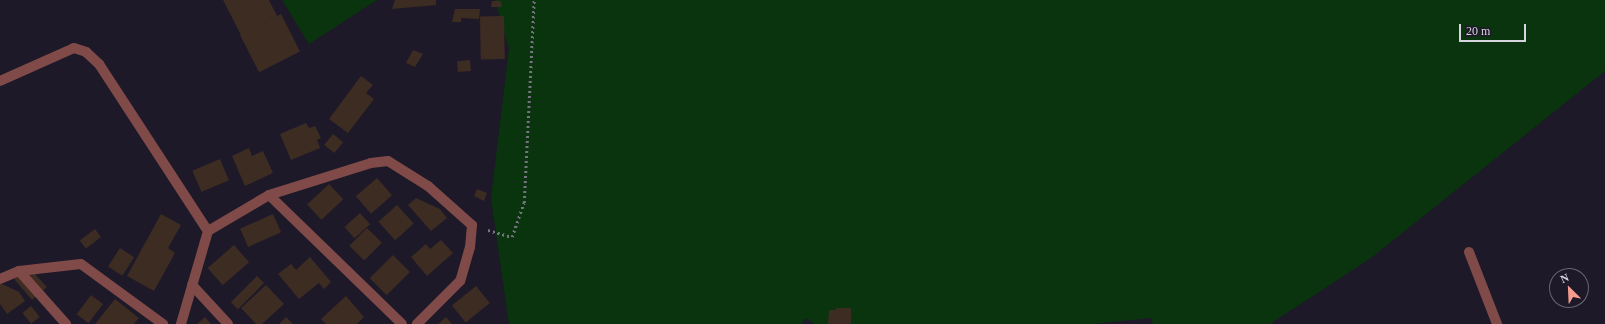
<!DOCTYPE html>
<html>
<head>
<meta charset="utf-8">
<style>
  body { margin:0 }
  #map { position:relative; width:1605px; height:324px; overflow:hidden; background:#1d1929; font-family:"Times New Roman",serif }
  div>[style] { position:absolute }
  [style*='--x'] { left:calc(var(--x)*1px); top:calc(var(--y)*1px); width:calc(var(--w)*1px); rotate:calc(var(--a)*1deg) }
  .green>* { inset:0; background:#09340d }
  .building>* { inset:0; background:#3d2c22; transform-origin:0 0 }
  .path>* { height:2.5px; margin-top:-1.25px; transform-origin:0; background:repeating-linear-gradient(90deg,#777482 0 2px,transparent 0 5px) }
  .minor>* { height:10px; margin:-5px; padding:0 5px; transform-origin:5px; border-radius:5px; background:#7f4a47 }
  span { translate:-50% -50%; white-space:nowrap; text-align:center; line-height:1.15; -webkit-text-stroke:3px #1d1929; paint-order:stroke }
  .north { position:absolute; left:1549px; top:268px; width:40px; height:40px; box-sizing:border-box; background:#1d1929; border:1px solid #676472; border-radius:50%; rotate:336deg; font-size:11px; font-weight:700; line-height:16px; text-align:center; color:#d6d4df }
  .north::after { content:''; display:block; margin:auto; width:14px; height:18px; background:#f59c90; clip-path:polygon(50% 0,100% 100%,50% 72%,0 100%) }
  .scale { position:absolute; left:1459px; top:24px; width:67px; height:18px; box-sizing:border-box; border:2px solid #d6d4df; border-top:0; padding-left:5px; font-size:12px; line-height:14px; white-space:nowrap; color:#d6d4df; -webkit-text-stroke:3px #1d1929; paint-order:stroke }
</style>
</head>
<body>
<div id="map">
  <div class="green">
    <div style="clip-path:polygon(282px 0,377px 0,309px 44px)"></div>
    <div style="clip-path:polygon(495px 0,1605px 0,1605px 71px,1371px 258px,1270px 324px,1153px 324px,1151px 318px,1092px 324px,814px 324px,805px 318px,802px 324px,509px 324px,491px 198px,509px 49px)"></div>
  </div>
  <div class="building">
    <div style="clip-path:polygon(223px 0,269px 0,277px 16px,241px 35px)"></div>
    <div style="clip-path:polygon(395px 0,436px 0,436px 5px,392px 9px)"></div>
    <div style="clip-path:polygon(492px 1px,501px 1px,502px 7px,491px 7px)"></div>
    <div style="clip-path:polygon(455px 9px,480px 9px,479px 19px,461px 18px,461px 22px,452px 22px)"></div>
    <div style="left:281px;top:14px;width:42px;height:46px;rotate:63deg"></div>
    <div style="left:504px;top:16px;width:43px;height:24px;rotate:89deg"></div>
    <div style="clip-path:polygon(413px 50px,423px 54px,415px 67px,406px 63px)"></div>
    <div style="left:470px;top:60px;width:11px;height:13px;rotate:85deg"></div>
    <div style="clip-path:polygon(361px 76px,373px 85px,366px 93px,374px 99px,348px 133px,329px 119px)"></div>
    <div style="clip-path:polygon(306px 123px,309px 128px,315px 126px,321px 138px,317px 140px,320px 148px,291px 160px,280px 134px)"></div>
    <div style="left:333px;top:134px;width:13px;height:14px;rotate:39deg"></div>
    <div style="clip-path:polygon(249px 148px,252px 156px,263px 151px,273px 173px,245px 186px,232px 156px)"></div>
    <div style="left:220px;top:159px;width:23px;height:30px;rotate:67deg"></div>
    <div style="left:377px;top:178px;width:23px;height:28px;rotate:49deg"></div>
    <div style="left:329px;top:184px;width:21px;height:30px;rotate:47deg"></div>
    <div style="clip-path:polygon(477px 189px,487px 193px,484px 201px,474px 196px)"></div>
    <div style="clip-path:polygon(416px 198px,440px 209px,447px 218px,431px 231px,408px 205px)"></div>
    <div style="left:397px;top:205px;width:25px;height:25px;rotate:48deg"></div>
    <div style="left:360px;top:213px;width:15px;height:21px;rotate:48deg"></div>
    <div style="clip-path:polygon(161px 214px,181px 225px,168px 248px,175px 253px,154px 291px,127px 276px)"></div>
    <div style="left:273px;top:214px;width:20px;height:36px;rotate:66deg"></div>
    <div style="left:367px;top:228px;width:21px;height:25px;rotate:45deg"></div>
    <div style="left:95px;top:229px;width:10px;height:19px;rotate:53deg"></div>
    <div style="clip-path:polygon(441px 240px,453px 253px,427px 276px,411px 257px,426px 244px,430px 249px)"></div>
    <div style="left:234px;top:245px;width:23px;height:35px;rotate:49deg"></div>
    <div style="left:120px;top:248px;width:17px;height:22px;rotate:33deg"></div>
    <div style="left:393px;top:255px;width:24px;height:33px;rotate:45deg"></div>
    <div style="clip-path:polygon(310px 257px,331px 282px,324px 289px,319px 283px,299px 299px,278px 274px,291px 264px,296px 270px)"></div>
    <div style="clip-path:polygon(23px 271px,33px 272px,47px 287px,32px 300px,14px 279px)"></div>
    <div style="left:257px;top:276px;width:10px;height:37px;rotate:45deg"></div>
    <div style="clip-path:polygon(0 283px,19px 292px,25px 301px,7px 314px,0 304px)"></div>
    <div style="clip-path:polygon(266px 285px,284px 304px,262px 324px,256px 324px,241px 308px)"></div>
    <div style="left:476px;top:286px;width:22px;height:31px;rotate:51deg"></div>
    <div style="left:91px;top:295px;width:15px;height:24px;rotate:37deg"></div>
    <div style="clip-path:polygon(346px 296px,364px 317px,357px 324px,326px 324px,321px 319px)"></div>
    <div style="clip-path:polygon(115px 299px,139px 318px,134px 324px,95px 324px)"></div>
    <div style="left:31px;top:306px;width:14px;height:11px;rotate:51deg"></div>
    <div style="clip-path:polygon(836px 308px,851px 308px,851px 324px,828px 324px,829px 310px,836px 310px)"></div>
    <div style="clip-path:polygon(205px 317px,211px 324px,197px 324px)"></div>
    <div style="clip-path:polygon(286px 317px,293px 324px,279px 324px)"></div>
    <div style="clip-path:polygon(446px 317px,452px 324px,438px 324px)"></div>
  </div>
  <div class="path">
    <div style="--x:488;--y:230;--w:25;--a:16"></div>
    <div style="--x:512;--y:237;--w:36;--a:-71"></div>
    <div style="--x:524;--y:203;--w:203;--a:-87.2"></div>
  </div>
  <div class="minor">
    <div style="--x:0;--y:81;--w:81;--a:-24"></div>
    <div style="--x:74;--y:48;--w:13;--a:18"></div>
    <div style="--x:86;--y:52;--w:18;--a:43"></div>
    <div style="--x:99;--y:64;--w:199;--a:56.9"></div>
    <div style="--x:269;--y:195;--w:185;--a:44.1"></div>
    <div style="--x:1469;--y:252;--w:77;--a:68.7"></div>
    <div style="--x:19;--y:271;--w:62;--a:-6.4"></div>
    <div style="--x:81;--y:264;--w:102;--a:36.2"></div>
    <div style="--x:0;--y:279;--w:21;--a:-23"></div>
    <div style="--x:19;--y:271;--w:71;--a:48.4"></div>
    <div style="--x:192;--y:285;--w:53;--a:47.3"></div>
    <div style="--x:181;--y:324;--w:97;--a:-73.8"></div>
    <div style="--x:208;--y:231;--w:71;--a:-30.5"></div>
    <div style="--x:269;--y:195;--w:107;--a:-17.4"></div>
    <div style="--x:371;--y:163;--w:17;--a:-7"></div>
    <div style="--x:388;--y:161;--w:47;--a:32"></div>
    <div style="--x:428;--y:186;--w:59;--a:41.6"></div>
    <div style="--x:472;--y:225;--w:22;--a:95"></div>
    <div style="--x:470;--y:247;--w:35;--a:106"></div>
    <div style="--x:460;--y:281;--w:61;--a:135"></div>
  </div>
  <div class="north">N</div>
  <div class="scale">20 m</div>
</div>
</body>
</html>
